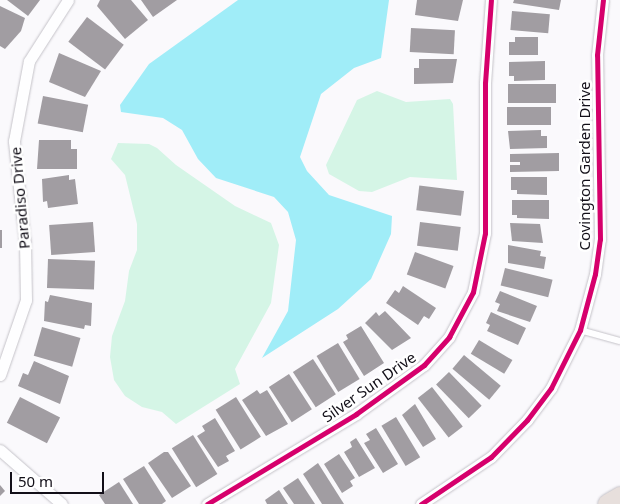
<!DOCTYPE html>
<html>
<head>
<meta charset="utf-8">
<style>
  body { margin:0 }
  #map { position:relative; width:620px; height:504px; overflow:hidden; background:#faf9fc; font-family:"Noto Sans",sans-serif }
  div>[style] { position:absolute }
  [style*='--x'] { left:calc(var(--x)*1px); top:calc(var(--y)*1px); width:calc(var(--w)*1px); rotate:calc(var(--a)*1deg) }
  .green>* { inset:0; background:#d5f5e6 }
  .water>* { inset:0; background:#a0edf8 }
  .building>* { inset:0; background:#a19da2; transform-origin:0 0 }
  .roads { filter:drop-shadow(0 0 1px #c5c3c9) drop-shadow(0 0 1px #c5c3c9) }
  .service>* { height:5.5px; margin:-2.75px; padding:0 2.75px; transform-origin:2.75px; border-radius:2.75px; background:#fefeff }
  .minor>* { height:11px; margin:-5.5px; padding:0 5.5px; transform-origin:5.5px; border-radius:5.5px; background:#fefeff }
  .motorway>* { height:21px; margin:-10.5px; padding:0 10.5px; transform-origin:10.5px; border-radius:10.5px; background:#e7dfdc }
  .cycleway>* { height:5px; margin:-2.5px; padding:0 2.5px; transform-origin:2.5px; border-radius:2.5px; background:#d6006c }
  span { translate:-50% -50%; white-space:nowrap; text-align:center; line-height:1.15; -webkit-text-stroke:5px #fff; paint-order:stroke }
  .street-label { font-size:15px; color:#120f18 }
  .scale { position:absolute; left:10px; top:472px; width:94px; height:22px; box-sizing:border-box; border:2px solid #120f18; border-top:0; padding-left:6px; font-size:15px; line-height:18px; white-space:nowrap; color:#120f18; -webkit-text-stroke:4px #fff; paint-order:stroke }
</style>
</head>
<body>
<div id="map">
  <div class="green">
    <div style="clip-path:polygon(377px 91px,406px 102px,450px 99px,453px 104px,457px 180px,410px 177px,372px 192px,359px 191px,329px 174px,326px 165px,357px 100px)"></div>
    <div style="clip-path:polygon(118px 143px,149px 144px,157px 148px,176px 165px,235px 206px,271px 223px,279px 245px,271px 303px,235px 369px,240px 384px,176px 424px,162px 412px,142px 407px,125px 396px,114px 380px,110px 357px,112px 336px,125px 301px,129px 271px,137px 250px,137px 224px,125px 175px,111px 159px)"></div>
  </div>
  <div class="water">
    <div style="clip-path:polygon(238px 0,389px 0,381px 58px,354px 68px,321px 94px,300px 157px,307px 171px,329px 195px,392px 216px,391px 234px,371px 279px,338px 309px,262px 358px,288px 311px,296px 240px,288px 212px,274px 197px,216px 178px,198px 159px,182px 130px,163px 118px,121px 112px,120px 105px,149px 64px)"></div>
  </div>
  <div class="building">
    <div style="clip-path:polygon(7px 0,40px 0,28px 16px)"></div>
    <div style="clip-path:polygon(100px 0,131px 0,148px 20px,125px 39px,97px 6px)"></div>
    <div style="clip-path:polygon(141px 0,177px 0,153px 17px)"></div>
    <div style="clip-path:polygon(417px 0,463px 0,458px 21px,415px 15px)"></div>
    <div style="clip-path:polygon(514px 0,561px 0,559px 10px,513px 3px)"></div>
    <div style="clip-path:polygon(0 6px,25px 18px,21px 31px,5px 49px,0 46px)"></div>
    <div style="left:512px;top:11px;width:38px;height:19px;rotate:5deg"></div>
    <div style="left:87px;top:17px;width:46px;height:31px;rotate:37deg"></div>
    <div style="left:411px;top:28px;width:44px;height:24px;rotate:3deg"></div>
    <div style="clip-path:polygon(515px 37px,538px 37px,538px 55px,509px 55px,509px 42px,515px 42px)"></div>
    <div style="clip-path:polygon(59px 53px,101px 71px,85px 97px,49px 82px)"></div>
    <div style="clip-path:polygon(419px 59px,457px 59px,453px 83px,414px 84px,414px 68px,419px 68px)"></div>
    <div style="clip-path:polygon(545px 61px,545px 80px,514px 81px,514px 76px,509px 76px,509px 62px)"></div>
    <div style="left:508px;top:84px;width:48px;height:19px"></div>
    <div style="left:43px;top:96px;width:46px;height:28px;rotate:11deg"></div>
    <div style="left:551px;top:107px;width:18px;height:44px;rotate:90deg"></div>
    <div style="clip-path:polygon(541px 130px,541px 136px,547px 136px,547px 148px,510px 149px,508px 131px)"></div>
    <div style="clip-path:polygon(39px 140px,71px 140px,71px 149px,77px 149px,77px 169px,37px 169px)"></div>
    <div style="clip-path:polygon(559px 153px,559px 171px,510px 172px,510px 165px,520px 165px,520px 162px,510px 162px,510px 154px)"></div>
    <div style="clip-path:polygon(69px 175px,69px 180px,75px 179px,78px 204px,48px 208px,47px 201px,43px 202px,42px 179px)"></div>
    <div style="clip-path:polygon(511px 177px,547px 177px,547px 195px,517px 194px,517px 190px,511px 190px)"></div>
    <div style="left:464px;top:191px;width:25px;height:45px;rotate:97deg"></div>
    <div style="clip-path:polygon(512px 200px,549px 200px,549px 219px,517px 218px,517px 215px,512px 215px)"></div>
    <div style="left:93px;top:222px;width:30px;height:44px;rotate:86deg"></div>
    <div style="left:420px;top:222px;width:41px;height:24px;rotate:7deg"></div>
    <div style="clip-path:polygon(510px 223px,540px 224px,543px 243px,512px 241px)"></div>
    <div style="left:0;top:230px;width:2px;height:18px"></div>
    <div style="clip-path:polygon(508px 245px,541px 251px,540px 256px,546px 257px,544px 269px,508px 263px)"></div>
    <div style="left:415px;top:252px;width:41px;height:24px;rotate:20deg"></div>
    <div style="left:48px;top:259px;width:47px;height:29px;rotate:2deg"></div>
    <div style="left:505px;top:268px;width:49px;height:18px;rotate:14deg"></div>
    <div style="clip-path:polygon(403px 286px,436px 308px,429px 319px,424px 316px,418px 325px,386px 303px,395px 290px,399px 293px)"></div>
    <div style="clip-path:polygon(500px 291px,537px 306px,530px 322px,497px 311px,500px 304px,495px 302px)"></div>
    <div style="clip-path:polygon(50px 295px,92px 303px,91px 326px,85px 325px,84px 329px,44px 321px,45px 301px,48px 302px)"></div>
    <div style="clip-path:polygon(385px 311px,411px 338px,392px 350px,365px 323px,376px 312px,379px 316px)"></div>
    <div style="clip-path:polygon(491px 312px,526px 328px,518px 345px,487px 331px,490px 325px,486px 323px)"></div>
    <div style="clip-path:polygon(361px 326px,384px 363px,364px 376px,343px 342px,348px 339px,346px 335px)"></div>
    <div style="left:42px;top:327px;width:40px;height:30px;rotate:16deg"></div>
    <div style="left:479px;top:340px;width:39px;height:16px;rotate:31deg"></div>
    <div style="left:338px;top:343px;width:42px;height:25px;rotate:59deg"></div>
    <div style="left:464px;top:355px;width:48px;height:18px;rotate:40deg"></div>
    <div style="left:313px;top:359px;width:42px;height:24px;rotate:57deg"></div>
    <div style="clip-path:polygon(34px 361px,69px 376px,60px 404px,18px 386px,23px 373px,28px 375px)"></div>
    <div style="left:449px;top:372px;width:47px;height:18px;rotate:46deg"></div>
    <div style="left:289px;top:374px;width:42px;height:24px;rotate:57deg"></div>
    <div style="left:432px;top:387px;width:50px;height:18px;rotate:52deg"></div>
    <div style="clip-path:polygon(257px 390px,260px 394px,267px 390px,288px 424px,266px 436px,242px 400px)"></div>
    <div style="left:20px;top:397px;width:45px;height:29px;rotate:27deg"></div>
    <div style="left:236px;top:397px;width:47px;height:24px;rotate:58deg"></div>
    <div style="clip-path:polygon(415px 404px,436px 439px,423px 447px,402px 415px)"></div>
    <div style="left:396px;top:417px;width:47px;height:17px;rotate:59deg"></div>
    <div style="clip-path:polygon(215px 418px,235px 451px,226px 456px,229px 461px,218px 467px,197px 436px,205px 431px,202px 426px)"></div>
    <div style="clip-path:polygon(376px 428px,398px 464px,383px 473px,364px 443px,370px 440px,366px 434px)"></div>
    <div style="left:193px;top:435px;width:46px;height:25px;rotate:58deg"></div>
    <div style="clip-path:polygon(356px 438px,375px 468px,359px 477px,344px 452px,352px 447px,350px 442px)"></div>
    <div style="clip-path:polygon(164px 452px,168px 452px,191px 486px,172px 498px,148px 463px)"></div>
    <div style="clip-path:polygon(339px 454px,355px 478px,350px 481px,353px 486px,342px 493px,324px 464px)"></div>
    <div style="clip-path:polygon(318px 463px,344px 504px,322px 504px,303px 474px)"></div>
    <div style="clip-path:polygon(144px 466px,166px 501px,162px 504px,139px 504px,123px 479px)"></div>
    <div style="clip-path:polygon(298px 478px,315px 504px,294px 504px,283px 488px)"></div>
    <div style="clip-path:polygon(119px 482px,133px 504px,105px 504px,99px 495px)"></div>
    <div style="clip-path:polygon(0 485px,5px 491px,0 496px)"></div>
    <div style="clip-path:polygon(279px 490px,288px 504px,267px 504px,265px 500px)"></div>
  </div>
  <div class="roads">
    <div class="service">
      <div style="--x:580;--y:330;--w:41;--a:15.4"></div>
    </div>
    <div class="minor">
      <div style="--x:0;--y:375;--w:79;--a:-70.9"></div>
      <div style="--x:26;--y:300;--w:57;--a:-91"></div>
      <div style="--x:25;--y:243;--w:103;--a:-96.2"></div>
      <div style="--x:14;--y:141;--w:81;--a:-79.4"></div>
      <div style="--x:29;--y:61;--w:72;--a:-57.4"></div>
      <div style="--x:0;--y:450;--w:82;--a:41.1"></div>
      <div style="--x:207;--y:504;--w:174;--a:-31.1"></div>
      <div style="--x:356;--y:414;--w:84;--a:-35.8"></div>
      <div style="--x:424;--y:365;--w:38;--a:-48"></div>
      <div style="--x:449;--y:337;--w:51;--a:-61.9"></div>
      <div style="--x:473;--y:292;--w:60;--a:-78.5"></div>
      <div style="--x:485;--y:233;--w:150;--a:-90"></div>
      <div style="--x:485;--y:83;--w:83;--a:-85.9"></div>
      <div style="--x:421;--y:504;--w:84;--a:-33.9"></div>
      <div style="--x:491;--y:457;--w:52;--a:-45.8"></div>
      <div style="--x:527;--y:420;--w:40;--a:-53"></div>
      <div style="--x:551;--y:388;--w:65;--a:-63.4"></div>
      <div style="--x:580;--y:330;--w:58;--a:-75"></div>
      <div style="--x:595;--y:274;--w:35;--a:-82"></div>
      <div style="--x:600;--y:239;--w:184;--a:-90.9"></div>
      <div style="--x:597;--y:55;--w:55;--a:-83.8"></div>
    </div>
    <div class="motorway">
      <div style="--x:608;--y:504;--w:14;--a:-30"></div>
    </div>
  </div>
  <div class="cycleway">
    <div style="--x:207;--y:504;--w:174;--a:-31.1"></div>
    <div style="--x:356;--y:414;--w:84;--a:-35.8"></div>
    <div style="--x:424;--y:365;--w:38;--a:-48"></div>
    <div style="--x:449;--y:337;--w:51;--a:-61.9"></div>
    <div style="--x:473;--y:292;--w:60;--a:-78.5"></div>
    <div style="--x:485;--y:233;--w:150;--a:-90"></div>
    <div style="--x:485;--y:83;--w:83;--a:-85.9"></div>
    <div style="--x:421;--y:504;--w:84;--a:-33.9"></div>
    <div style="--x:491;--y:457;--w:52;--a:-45.8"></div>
    <div style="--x:527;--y:420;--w:40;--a:-53"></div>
    <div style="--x:551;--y:388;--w:65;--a:-63.4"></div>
    <div style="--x:580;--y:330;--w:58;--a:-75"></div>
    <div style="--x:595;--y:274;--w:35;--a:-82"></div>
    <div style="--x:600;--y:239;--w:184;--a:-90.9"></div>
    <div style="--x:597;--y:55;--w:55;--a:-83.8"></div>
  </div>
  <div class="street-label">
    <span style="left:585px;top:166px;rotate:-90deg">Covington Garden Drive</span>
    <span style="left:20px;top:198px;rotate:-95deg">Paradiso Drive</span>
    <span style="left:369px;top:387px;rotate:-35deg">Silver Sun Drive</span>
  </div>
  <div class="scale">50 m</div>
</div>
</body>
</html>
